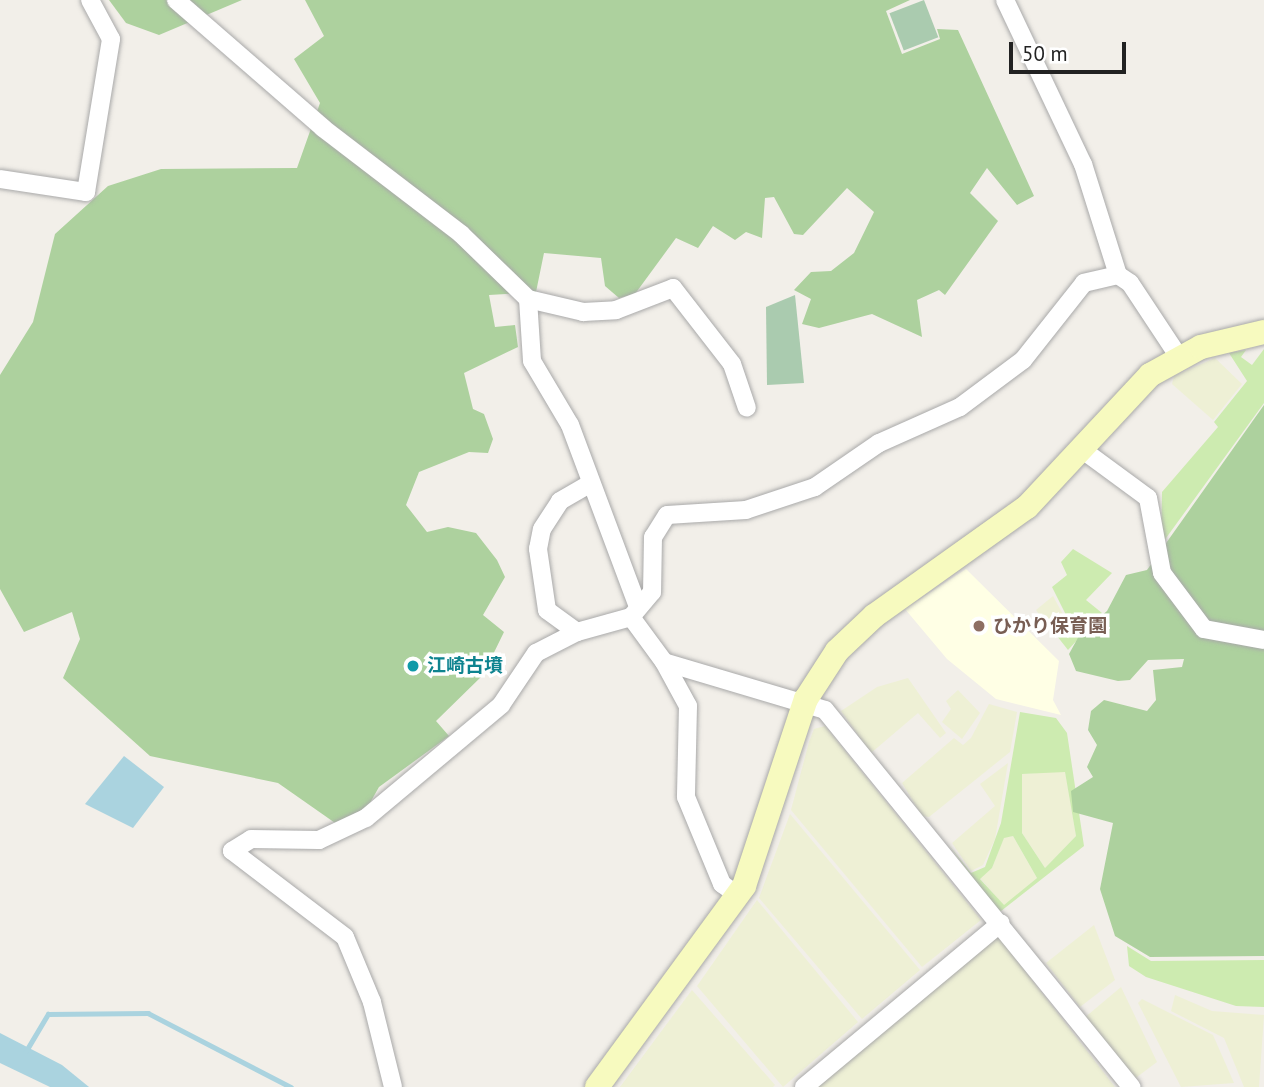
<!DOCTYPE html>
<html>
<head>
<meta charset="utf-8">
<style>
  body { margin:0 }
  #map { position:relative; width:1264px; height:1087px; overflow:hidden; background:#f2efe9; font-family:"PT Sans","Noto Sans JP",sans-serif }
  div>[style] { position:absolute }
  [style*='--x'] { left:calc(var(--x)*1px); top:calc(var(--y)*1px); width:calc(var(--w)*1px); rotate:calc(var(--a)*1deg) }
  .education>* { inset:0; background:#ffffe5 }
  .farmland>* { inset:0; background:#eef0d5 }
  .grass>* { inset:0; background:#cdebb0 }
  .forest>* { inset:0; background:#add19e }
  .cemetery>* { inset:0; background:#aacbaf; transform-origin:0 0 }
  .water>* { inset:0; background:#aad3df }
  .stream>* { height:4.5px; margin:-2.25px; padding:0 2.25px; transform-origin:2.25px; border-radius:2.25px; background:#aad3df }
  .roads { filter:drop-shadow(0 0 2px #a9a9a9) drop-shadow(0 0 2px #a9a9a9) }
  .street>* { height:18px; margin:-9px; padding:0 9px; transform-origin:9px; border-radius:9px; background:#fff }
  .secondary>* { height:24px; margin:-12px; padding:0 12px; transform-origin:12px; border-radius:12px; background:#f7fabf }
  .dots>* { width:19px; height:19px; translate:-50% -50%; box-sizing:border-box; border:4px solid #fff; border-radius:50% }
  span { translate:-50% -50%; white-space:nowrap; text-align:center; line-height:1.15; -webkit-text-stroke:7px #fff; paint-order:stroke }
  .education-label { font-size:19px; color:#785e54; font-weight:700 }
  .left { translate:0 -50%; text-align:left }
  .culture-label { font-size:19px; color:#0d838f; font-weight:700 }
  .scale { position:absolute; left:1009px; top:42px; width:117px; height:32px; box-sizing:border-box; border:4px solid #222; border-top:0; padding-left:9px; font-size:21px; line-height:24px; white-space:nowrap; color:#222; -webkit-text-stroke:5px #fff; paint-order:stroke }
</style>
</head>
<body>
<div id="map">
  <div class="education">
    <div style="clip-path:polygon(966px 569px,1059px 661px,1053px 700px,1061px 715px,996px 699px,947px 659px,905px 609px)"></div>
  </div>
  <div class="farmland">
    <div style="clip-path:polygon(1215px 358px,1242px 384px,1213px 420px,1172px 384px,1174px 376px)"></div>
    <div style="clip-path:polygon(1053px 596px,1066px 620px,1051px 632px,1036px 610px)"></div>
    <div style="clip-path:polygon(908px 678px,946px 733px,940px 738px,918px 713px,871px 753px,841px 711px,877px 687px)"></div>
    <div style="clip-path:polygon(958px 690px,980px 713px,962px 739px,942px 722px,951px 709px,946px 701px)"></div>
    <div style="clip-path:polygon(989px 704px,1017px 712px,1010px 752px,929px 817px,922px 816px,902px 783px,954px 738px,963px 745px,971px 738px)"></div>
    <div style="clip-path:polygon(825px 726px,981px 920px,922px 967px,791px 810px,809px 742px,814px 729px)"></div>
    <div style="clip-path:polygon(1008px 763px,995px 839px,983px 865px,971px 871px,952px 843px,995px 806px,980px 784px)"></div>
    <div style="clip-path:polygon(1065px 771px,1076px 836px,1045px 868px,1022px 833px,1022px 774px)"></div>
    <div style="clip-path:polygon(790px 814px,920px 970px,862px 1019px,759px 898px)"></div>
    <div style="clip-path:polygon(1013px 836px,1037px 878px,1004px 906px,980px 878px,992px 868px,1004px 837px)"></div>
    <div style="clip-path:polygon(757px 900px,858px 1022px,783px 1087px,697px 986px)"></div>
    <div style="clip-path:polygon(1094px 925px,1115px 980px,1080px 1007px,1046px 963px)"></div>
    <div style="clip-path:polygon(997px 935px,1115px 1087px,816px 1087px)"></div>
    <div style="clip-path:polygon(1121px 987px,1157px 1062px,1133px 1080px,1083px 1019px)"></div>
    <div style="clip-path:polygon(692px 990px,775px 1085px,773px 1087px,620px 1087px)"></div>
    <div style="clip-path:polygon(1175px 995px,1212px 1011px,1264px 1015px,1259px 1087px,1244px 1087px,1224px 1038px,1171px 1011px)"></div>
    <div style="clip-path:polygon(1142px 999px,1213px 1035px,1234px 1083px,1181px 1087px,1138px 1003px)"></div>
  </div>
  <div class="grass">
    <div style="clip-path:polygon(1264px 349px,1264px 403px,1161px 545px,1162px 492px,1218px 427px,1214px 422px,1247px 381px,1229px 353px,1246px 350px,1241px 357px,1252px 365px)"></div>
    <div style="clip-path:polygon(1073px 549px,1112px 573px,1086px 600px,1102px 613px,1068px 650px,1057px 636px,1069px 621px,1052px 587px,1067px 575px,1061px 562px)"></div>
    <div style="clip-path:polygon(evenodd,1020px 712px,1056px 718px,1067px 733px,1084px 846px,1001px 911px,997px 911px,948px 844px,971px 873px,985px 867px,1001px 823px,1020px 712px,1065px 772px,1076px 836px,1045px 868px,1022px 833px,1022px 774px,1065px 772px,1020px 712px,1013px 836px,1037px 878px,1004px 905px,980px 879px,992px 868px,1004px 838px,1013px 836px)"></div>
    <div style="clip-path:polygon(1127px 946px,1151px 961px,1264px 960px,1264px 1007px,1236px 1006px,1146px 977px,1129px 966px)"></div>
  </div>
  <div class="forest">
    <div style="clip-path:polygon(109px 0,242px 0,159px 35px,126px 23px)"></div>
    <div style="clip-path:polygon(305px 0,910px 0,886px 11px,902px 54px,940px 39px,937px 29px,958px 30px,1034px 196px,1017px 205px,987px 168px,970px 193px,998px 221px,945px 295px,939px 290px,917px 300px,922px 337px,872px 314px,819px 328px,802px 324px,811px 299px,794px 290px,811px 272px,831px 271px,854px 253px,874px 212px,847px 188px,803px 235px,794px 234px,774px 197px,765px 198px,762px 238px,746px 232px,735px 240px,713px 226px,698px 248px,676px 238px,635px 294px,619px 298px,605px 286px,601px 258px,544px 253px,536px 292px,489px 295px,495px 327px,515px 325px,518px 347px,464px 373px,473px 409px,484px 414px,493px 439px,488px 453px,469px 452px,419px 472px,406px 505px,427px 532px,448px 527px,476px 533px,497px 560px,505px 577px,483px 615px,504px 632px,483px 675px,436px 721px,449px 736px,379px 787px,366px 810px,338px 825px,278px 783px,150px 756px,63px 678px,80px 639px,72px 612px,24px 632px,0 589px,0 375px,33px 322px,55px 234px,108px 186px,161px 169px,297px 168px,320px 103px,294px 59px,324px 36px)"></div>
    <div style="clip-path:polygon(1264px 405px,1264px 956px,1150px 957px,1115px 936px,1100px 889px,1113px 823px,1073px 812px,1071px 791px,1093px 777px,1087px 767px,1097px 745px,1088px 730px,1091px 711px,1104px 700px,1147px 711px,1156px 700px,1153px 670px,1182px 667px,1184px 659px,1148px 660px,1130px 680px,1118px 681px,1076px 671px,1069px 654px,1080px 634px,1107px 611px,1126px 575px,1147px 570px)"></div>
  </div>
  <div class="cemetery">
    <div style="left:924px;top:0;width:40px;height:37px;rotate:69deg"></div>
    <div style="clip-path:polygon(795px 295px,804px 383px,767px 385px,766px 307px)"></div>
  </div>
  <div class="water">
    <div style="clip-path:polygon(124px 756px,164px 787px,133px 828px,85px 804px)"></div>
    <div style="clip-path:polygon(0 1033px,62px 1065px,89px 1087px,50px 1087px,0 1063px)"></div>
  </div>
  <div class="stream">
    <div style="--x:26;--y:1051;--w:43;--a:-59.3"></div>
    <div style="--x:48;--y:1014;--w:100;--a:-0.6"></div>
    <div style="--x:148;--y:1013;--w:161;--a:27.4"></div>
  </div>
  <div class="roads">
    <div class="street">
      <div style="--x:176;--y:0;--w:195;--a:41"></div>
      <div style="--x:323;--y:128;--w:174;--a:37.5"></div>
      <div style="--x:461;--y:234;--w:93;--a:44.1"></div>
      <div style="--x:528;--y:299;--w:62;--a:86.3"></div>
      <div style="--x:532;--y:361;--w:74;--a:59.3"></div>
      <div style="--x:570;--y:425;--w:194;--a:69.5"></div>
      <div style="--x:1005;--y:0;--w:182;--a:64.6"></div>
      <div style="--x:1083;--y:164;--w:116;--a:72.5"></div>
      <div style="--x:1118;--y:275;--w:14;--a:34"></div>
      <div style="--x:1130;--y:283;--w:89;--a:56.5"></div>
      <div style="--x:0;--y:179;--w:87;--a:8.6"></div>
      <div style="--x:86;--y:192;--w:155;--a:-80.7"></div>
      <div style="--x:111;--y:39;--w:44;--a:-118.3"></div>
      <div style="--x:1118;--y:275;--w:35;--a:167"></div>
      <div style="--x:1084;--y:283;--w:98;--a:128.4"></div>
      <div style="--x:1023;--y:360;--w:79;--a:143.3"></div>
      <div style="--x:960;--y:407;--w:89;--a:156"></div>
      <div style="--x:879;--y:443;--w:78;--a:145.5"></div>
      <div style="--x:815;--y:487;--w:73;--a:161.6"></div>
      <div style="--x:746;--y:510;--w:79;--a:176.4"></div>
      <div style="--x:667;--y:515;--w:26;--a:122"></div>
      <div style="--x:653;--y:537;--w:55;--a:91"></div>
      <div style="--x:652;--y:592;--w:33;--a:130"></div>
      <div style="--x:631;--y:617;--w:56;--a:53.7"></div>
      <div style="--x:664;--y:662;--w:168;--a:16.6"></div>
      <div style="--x:825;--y:710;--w:486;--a:50.9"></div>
      <div style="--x:528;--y:299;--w:57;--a:13.3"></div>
      <div style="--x:583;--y:312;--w:33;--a:-3"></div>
      <div style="--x:616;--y:310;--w:61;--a:-21.1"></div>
      <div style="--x:673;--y:288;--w:96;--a:52.2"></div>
      <div style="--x:732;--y:364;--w:46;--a:71.2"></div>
      <div style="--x:1080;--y:448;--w:84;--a:36.3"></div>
      <div style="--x:1148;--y:498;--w:76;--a:79.4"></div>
      <div style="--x:1162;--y:573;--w:70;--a:53.1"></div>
      <div style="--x:1204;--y:629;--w:61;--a:10.4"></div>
      <div style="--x:577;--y:632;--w:56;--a:-15.5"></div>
      <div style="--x:664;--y:662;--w:50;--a:61.4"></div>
      <div style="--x:688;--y:706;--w:91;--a:91.3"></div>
      <div style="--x:686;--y:797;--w:94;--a:67.5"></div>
      <div style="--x:722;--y:884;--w:21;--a:35"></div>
      <div style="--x:393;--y:1087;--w:88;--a:-103.9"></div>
      <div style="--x:372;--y:1002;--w:70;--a:-112.6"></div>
      <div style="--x:345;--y:937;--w:142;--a:-142.7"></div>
      <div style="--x:232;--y:851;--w:22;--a:-32"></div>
      <div style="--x:251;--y:839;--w:68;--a:0.8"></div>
      <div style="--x:319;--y:840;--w:52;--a:-25.1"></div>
      <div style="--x:366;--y:818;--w:176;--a:-39.9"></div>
      <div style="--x:501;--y:705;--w:63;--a:-56.1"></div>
      <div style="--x:536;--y:653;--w:46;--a:-27.1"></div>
      <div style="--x:577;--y:632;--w:37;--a:-144"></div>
      <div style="--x:547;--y:610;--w:62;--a:-98.4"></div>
      <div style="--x:538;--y:549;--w:20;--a:-79"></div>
      <div style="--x:542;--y:529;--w:33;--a:-57"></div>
      <div style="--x:560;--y:501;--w:36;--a:-30"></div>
      <div style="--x:804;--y:1087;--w:256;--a:-39.8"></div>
    </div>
    <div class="secondary">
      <div style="--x:597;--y:1087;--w:249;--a:-53.8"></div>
      <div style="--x:744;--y:886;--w:197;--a:-71.7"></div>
      <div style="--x:806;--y:699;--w:57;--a:-57.1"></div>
      <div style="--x:837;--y:651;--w:51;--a:-43.4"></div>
      <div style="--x:874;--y:616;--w:188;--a:-35.5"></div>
      <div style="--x:1027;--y:507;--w:180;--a:-47"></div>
      <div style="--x:1150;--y:375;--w:58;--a:-28.8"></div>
      <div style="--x:1201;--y:347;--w:65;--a:-13.4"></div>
    </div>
  </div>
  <div class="dots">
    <div style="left:979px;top:626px;background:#8d6e63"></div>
    <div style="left:413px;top:666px;background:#0f9aa8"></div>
  </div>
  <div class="education-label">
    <span class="left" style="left:993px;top:626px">ひかり保育園</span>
  </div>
  <div class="culture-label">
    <span class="left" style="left:427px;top:666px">江崎古墳</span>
  </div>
  <div class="scale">50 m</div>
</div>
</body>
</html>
